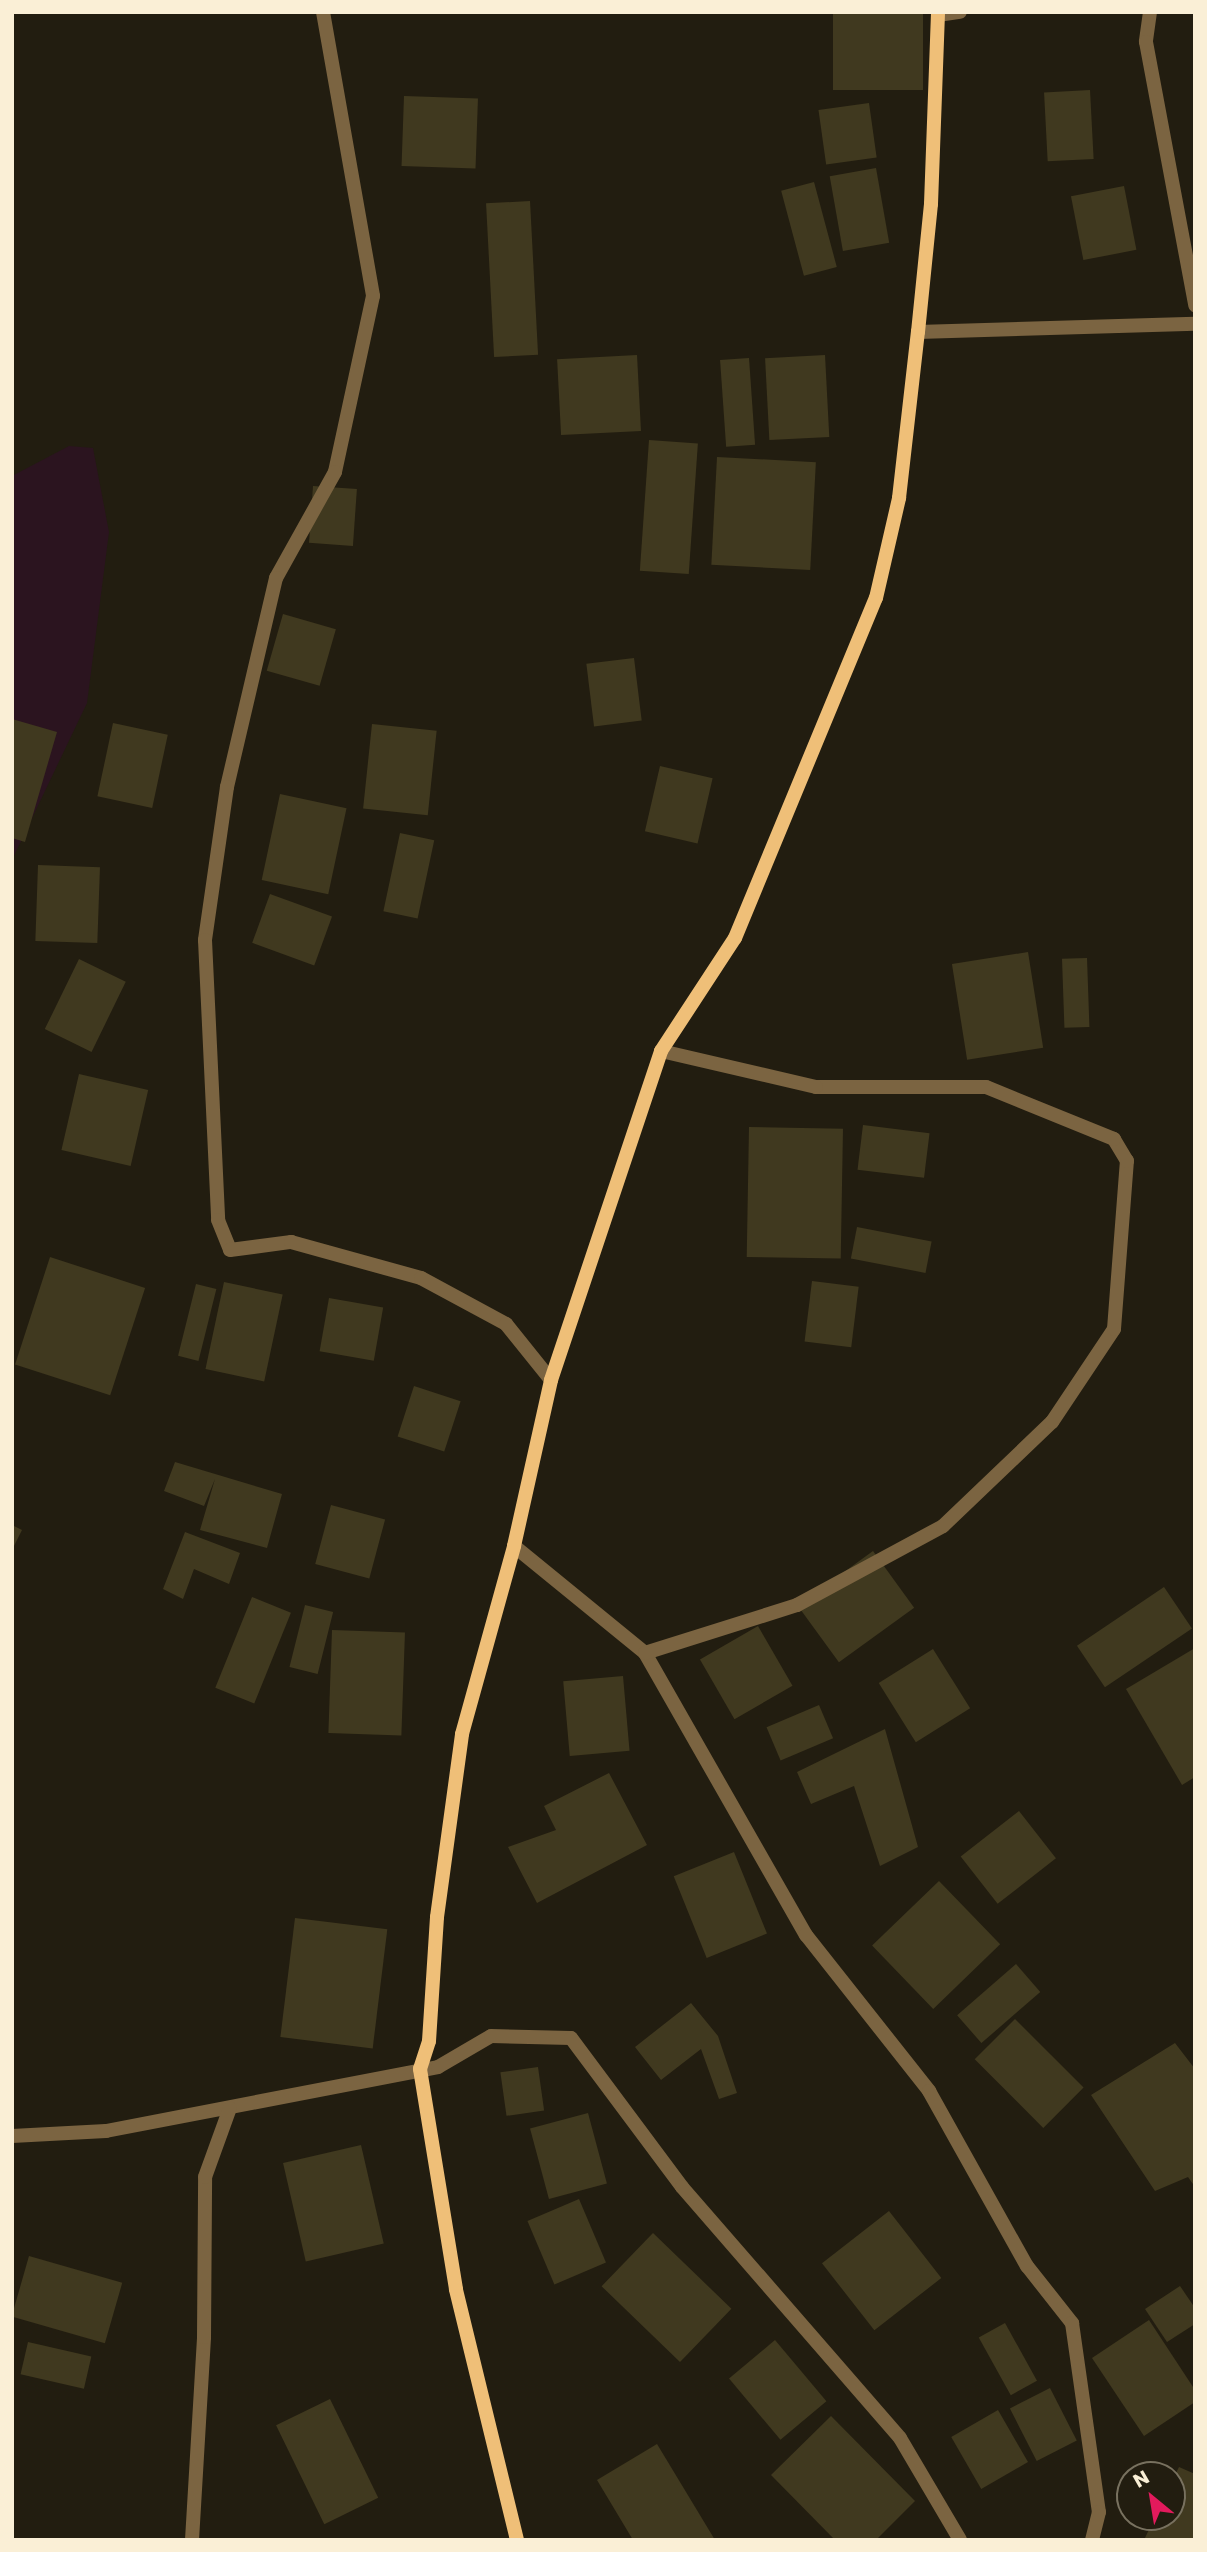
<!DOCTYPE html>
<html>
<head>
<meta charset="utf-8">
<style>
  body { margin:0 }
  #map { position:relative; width:1207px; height:2552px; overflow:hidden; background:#221d10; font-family:Poppins,sans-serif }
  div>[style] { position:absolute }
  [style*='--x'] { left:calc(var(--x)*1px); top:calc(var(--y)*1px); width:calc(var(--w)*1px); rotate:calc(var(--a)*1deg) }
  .green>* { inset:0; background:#2b141f }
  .building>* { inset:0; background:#40391f; transform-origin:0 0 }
  .minor>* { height:14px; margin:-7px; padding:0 7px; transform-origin:7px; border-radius:7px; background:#7b6441 }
  .secondary>* { height:14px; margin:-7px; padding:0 7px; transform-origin:7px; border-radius:7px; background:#efbf78 }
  span { translate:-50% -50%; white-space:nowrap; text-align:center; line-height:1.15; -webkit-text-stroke:7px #221d10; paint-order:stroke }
  .frame { position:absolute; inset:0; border:14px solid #faefd6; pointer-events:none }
  .north { position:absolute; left:1116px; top:2461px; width:70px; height:70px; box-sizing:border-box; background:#221d10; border:2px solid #78715f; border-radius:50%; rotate:330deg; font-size:19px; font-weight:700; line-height:28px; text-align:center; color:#faefd6 }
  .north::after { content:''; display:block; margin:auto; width:24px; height:32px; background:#e21a5c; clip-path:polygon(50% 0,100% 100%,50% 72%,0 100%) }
</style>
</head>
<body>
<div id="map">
  <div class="green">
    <div style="clip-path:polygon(69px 446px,93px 448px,109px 532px,87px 703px,12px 860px,12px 476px)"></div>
  </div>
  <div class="building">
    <div style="left:833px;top:12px;width:90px;height:78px"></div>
    <div style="left:1090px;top:90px;width:69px;height:46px;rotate:87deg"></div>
    <div style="left:404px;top:96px;width:74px;height:70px;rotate:2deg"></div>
    <div style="left:869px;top:103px;width:55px;height:51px;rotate:82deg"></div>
    <div style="left:876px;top:168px;width:76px;height:47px;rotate:80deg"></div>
    <div style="left:814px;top:182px;width:88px;height:34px;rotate:75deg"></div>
    <div style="left:1124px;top:186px;width:65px;height:54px;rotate:79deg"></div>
    <div style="left:530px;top:201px;width:154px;height:44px;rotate:87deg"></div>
    <div style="left:637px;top:355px;width:76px;height:80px;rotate:87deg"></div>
    <div style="left:825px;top:355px;width:82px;height:60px;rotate:87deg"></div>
    <div style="left:749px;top:358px;width:87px;height:29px;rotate:86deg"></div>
    <div style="left:649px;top:440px;width:49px;height:131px;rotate:4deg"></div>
    <div style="left:717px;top:457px;width:99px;height:108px;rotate:3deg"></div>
    <div style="left:313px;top:486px;width:44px;height:57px;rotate:4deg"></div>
    <div style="left:283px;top:614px;width:55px;height:59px;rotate:16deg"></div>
    <div style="left:634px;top:658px;width:63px;height:48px;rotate:83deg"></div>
    <div style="clip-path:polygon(12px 719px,57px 732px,25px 842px,12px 838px)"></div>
    <div style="left:113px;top:723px;width:56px;height:75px;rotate:12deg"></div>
    <div style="left:372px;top:724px;width:65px;height:85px;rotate:6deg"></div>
    <div style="left:660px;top:766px;width:54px;height:67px;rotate:13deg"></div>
    <div style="left:280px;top:794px;width:68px;height:88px;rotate:12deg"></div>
    <div style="left:400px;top:833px;width:35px;height:80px;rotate:12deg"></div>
    <div style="left:38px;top:865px;width:62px;height:76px;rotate:2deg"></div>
    <div style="left:270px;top:894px;width:66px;height:52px;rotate:20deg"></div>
    <div style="left:1028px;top:952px;width:97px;height:77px;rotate:81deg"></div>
    <div style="left:1087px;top:958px;width:69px;height:25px;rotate:88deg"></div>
    <div style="left:79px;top:959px;width:52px;height:78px;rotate:26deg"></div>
    <div style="left:79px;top:1074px;width:71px;height:78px;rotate:13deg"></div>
    <div style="left:863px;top:1125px;width:67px;height:45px;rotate:7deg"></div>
    <div style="left:749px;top:1127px;width:94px;height:130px;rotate:1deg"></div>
    <div style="left:857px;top:1227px;width:76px;height:32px;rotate:11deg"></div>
    <div style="left:50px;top:1257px;width:100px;height:113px;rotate:18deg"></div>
    <div style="left:812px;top:1281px;width:47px;height:61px;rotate:7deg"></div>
    <div style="left:224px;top:1282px;width:60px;height:89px;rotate:12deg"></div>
    <div style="left:196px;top:1284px;width:21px;height:74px;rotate:14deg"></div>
    <div style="left:329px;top:1298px;width:55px;height:54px;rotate:10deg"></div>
    <div style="left:414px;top:1386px;width:49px;height:53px;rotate:18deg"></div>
    <div style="clip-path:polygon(175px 1462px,282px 1494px,267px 1548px,200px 1530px,215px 1479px,204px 1506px,164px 1491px)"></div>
    <div style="left:331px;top:1505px;width:56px;height:61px;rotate:15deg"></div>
    <div style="clip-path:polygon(12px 1525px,22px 1530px,12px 1550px)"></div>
    <div style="clip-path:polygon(185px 1532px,240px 1553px,229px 1584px,194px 1569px,183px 1599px,163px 1589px)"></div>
    <div style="left:873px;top:1551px;width:70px;height:93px;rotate:54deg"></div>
    <div style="left:1164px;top:1587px;width:50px;height:105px;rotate:56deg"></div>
    <div style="left:252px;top:1597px;width:42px;height:98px;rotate:22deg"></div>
    <div style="left:305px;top:1605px;width:29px;height:64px;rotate:14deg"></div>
    <div style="left:758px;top:1626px;width:69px;height:67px;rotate:60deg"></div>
    <div style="left:332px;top:1630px;width:73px;height:103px;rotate:2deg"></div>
    <div style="clip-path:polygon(1195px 1648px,1195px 1777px,1182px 1785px,1126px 1689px)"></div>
    <div style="left:933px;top:1649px;width:70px;height:64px;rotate:58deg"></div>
    <div style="left:623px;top:1676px;width:75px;height:60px;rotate:85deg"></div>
    <div style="left:819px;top:1705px;width:36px;height:57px;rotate:67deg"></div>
    <div style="clip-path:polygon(885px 1729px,918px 1847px,880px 1866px,854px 1786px,811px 1804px,797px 1772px)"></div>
    <div style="clip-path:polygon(609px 1773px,647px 1845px,537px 1903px,508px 1847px,556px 1830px,544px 1806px)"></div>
    <div style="left:1019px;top:1811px;width:60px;height:74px;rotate:52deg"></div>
    <div style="left:734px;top:1852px;width:88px;height:65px;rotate:68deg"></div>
    <div style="left:939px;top:1881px;width:88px;height:93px;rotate:46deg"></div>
    <div style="left:295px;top:1918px;width:93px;height:120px;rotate:7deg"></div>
    <div style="left:1016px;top:1964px;width:37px;height:78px;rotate:49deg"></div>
    <div style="clip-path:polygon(691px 2003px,718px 2036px,737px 2093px,719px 2099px,701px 2049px,661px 2080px,635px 2047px)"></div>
    <div style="left:1015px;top:2019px;width:97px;height:57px;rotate:45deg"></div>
    <div style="clip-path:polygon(1175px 2043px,1195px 2069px,1195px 2187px,1188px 2177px,1155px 2191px,1091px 2095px)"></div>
    <div style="left:538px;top:2067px;width:44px;height:38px;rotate:82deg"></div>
    <div style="left:588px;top:2113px;width:73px;height:60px;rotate:75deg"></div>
    <div style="left:361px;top:2145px;width:101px;height:80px;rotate:77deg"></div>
    <div style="left:579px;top:2199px;width:69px;height:56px;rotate:67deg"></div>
    <div style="left:889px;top:2211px;width:85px;height:85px;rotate:52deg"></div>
    <div style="left:653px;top:2233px;width:109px;height:74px;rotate:44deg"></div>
    <div style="left:29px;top:2256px;width:97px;height:63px;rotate:16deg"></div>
    <div style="clip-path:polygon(1180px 2286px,1195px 2308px,1195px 2324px,1167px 2342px,1145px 2309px)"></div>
    <div style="clip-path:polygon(1149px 2320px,1195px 2390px,1195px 2402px,1144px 2436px,1092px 2358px)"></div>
    <div style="left:1005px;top:2323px;width:66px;height:30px;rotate:61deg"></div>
    <div style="left:775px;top:2340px;width:80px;height:60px;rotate:50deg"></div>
    <div style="left:28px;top:2342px;width:65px;height:33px;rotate:13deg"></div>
    <div style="left:1050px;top:2388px;width:59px;height:45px;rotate:63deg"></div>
    <div style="left:330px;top:2399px;width:110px;height:60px;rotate:64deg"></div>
    <div style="left:998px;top:2410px;width:60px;height:54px;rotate:60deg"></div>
    <div style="clip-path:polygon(831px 2416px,915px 2501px,876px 2540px,835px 2540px,771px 2475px)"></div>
    <div style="clip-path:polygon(657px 2444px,715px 2540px,633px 2540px,597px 2480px)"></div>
    <div style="clip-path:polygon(1179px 2467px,1195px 2474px,1195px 2540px,1144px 2540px,1155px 2517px,1172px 2517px,1172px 2481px)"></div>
  </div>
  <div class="minor">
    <div style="--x:323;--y:12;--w:288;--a:80"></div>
    <div style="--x:373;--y:296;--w:180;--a:102.2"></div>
    <div style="--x:335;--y:472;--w:121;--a:119.1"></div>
    <div style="--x:276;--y:578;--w:215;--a:103.2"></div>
    <div style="--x:227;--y:787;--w:155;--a:98.2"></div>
    <div style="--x:205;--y:940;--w:280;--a:87.3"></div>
    <div style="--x:218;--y:1220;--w:32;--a:68"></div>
    <div style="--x:230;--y:1250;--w:62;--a:-7.5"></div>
    <div style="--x:291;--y:1242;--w:135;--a:15.5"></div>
    <div style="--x:421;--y:1278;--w:97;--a:28.4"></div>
    <div style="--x:506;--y:1324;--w:72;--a:51.2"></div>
    <div style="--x:1150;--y:12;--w:30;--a:98"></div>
    <div style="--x:1146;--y:42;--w:268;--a:79.4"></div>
    <div style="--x:938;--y:15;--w:22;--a:-8"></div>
    <div style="--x:918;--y:332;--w:277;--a:-1.7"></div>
    <div style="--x:514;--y:1546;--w:169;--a:39.2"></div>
    <div style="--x:645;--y:1653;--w:325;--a:60.3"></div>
    <div style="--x:806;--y:1935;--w:199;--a:51.7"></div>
    <div style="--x:929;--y:2091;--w:201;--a:60.8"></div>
    <div style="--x:1027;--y:2266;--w:73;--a:51.7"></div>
    <div style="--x:1072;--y:2323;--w:191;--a:81.9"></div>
    <div style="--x:1099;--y:2512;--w:29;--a:104"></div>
    <div style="--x:645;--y:1653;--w:159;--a:-17.5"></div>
    <div style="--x:797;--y:1605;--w:166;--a:-28.4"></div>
    <div style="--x:943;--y:1526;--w:151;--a:-43.7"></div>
    <div style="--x:1052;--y:1422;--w:112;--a:-56.3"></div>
    <div style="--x:1114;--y:1329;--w:169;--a:-85.6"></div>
    <div style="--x:1127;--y:1161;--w:26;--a:-121"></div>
    <div style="--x:1114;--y:1139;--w:138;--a:-157.9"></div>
    <div style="--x:986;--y:1087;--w:170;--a:180"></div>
    <div style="--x:816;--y:1087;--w:159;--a:-166.9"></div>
    <div style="--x:12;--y:2136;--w:94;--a:-3"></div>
    <div style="--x:106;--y:2131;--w:338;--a:-10.9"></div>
    <div style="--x:438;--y:2067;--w:61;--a:-30.3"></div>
    <div style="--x:491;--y:2036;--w:80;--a:1.4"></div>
    <div style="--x:571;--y:2038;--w:186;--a:53.3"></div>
    <div style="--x:682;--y:2187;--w:332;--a:49"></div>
    <div style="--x:900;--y:2438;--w:118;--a:59.5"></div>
    <div style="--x:192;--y:2540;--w:203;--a:-86.6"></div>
    <div style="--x:204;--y:2337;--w:160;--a:-89.6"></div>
    <div style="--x:205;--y:2177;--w:73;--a:-70.1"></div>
  </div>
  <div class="secondary">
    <div style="--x:517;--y:2540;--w:258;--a:-103.7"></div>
    <div style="--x:456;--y:2289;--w:223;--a:-99.3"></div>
    <div style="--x:420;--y:2069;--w:29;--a:-72"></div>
    <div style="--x:429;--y:2041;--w:124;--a:-86.3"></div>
    <div style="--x:437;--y:1917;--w:185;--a:-82.2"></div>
    <div style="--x:462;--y:1734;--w:195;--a:-74.5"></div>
    <div style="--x:514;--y:1546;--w:170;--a:-77.4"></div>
    <div style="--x:551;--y:1380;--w:347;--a:-71.5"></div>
    <div style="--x:661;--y:1051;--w:135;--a:-56.8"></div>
    <div style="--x:735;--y:938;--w:368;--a:-67.5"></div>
    <div style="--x:876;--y:598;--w:103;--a:-77"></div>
    <div style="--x:899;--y:498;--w:167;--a:-83.5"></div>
    <div style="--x:918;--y:332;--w:129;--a:-84.2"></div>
    <div style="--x:931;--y:204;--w:192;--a:-87.9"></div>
  </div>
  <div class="frame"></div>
  <div class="north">N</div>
</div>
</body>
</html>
